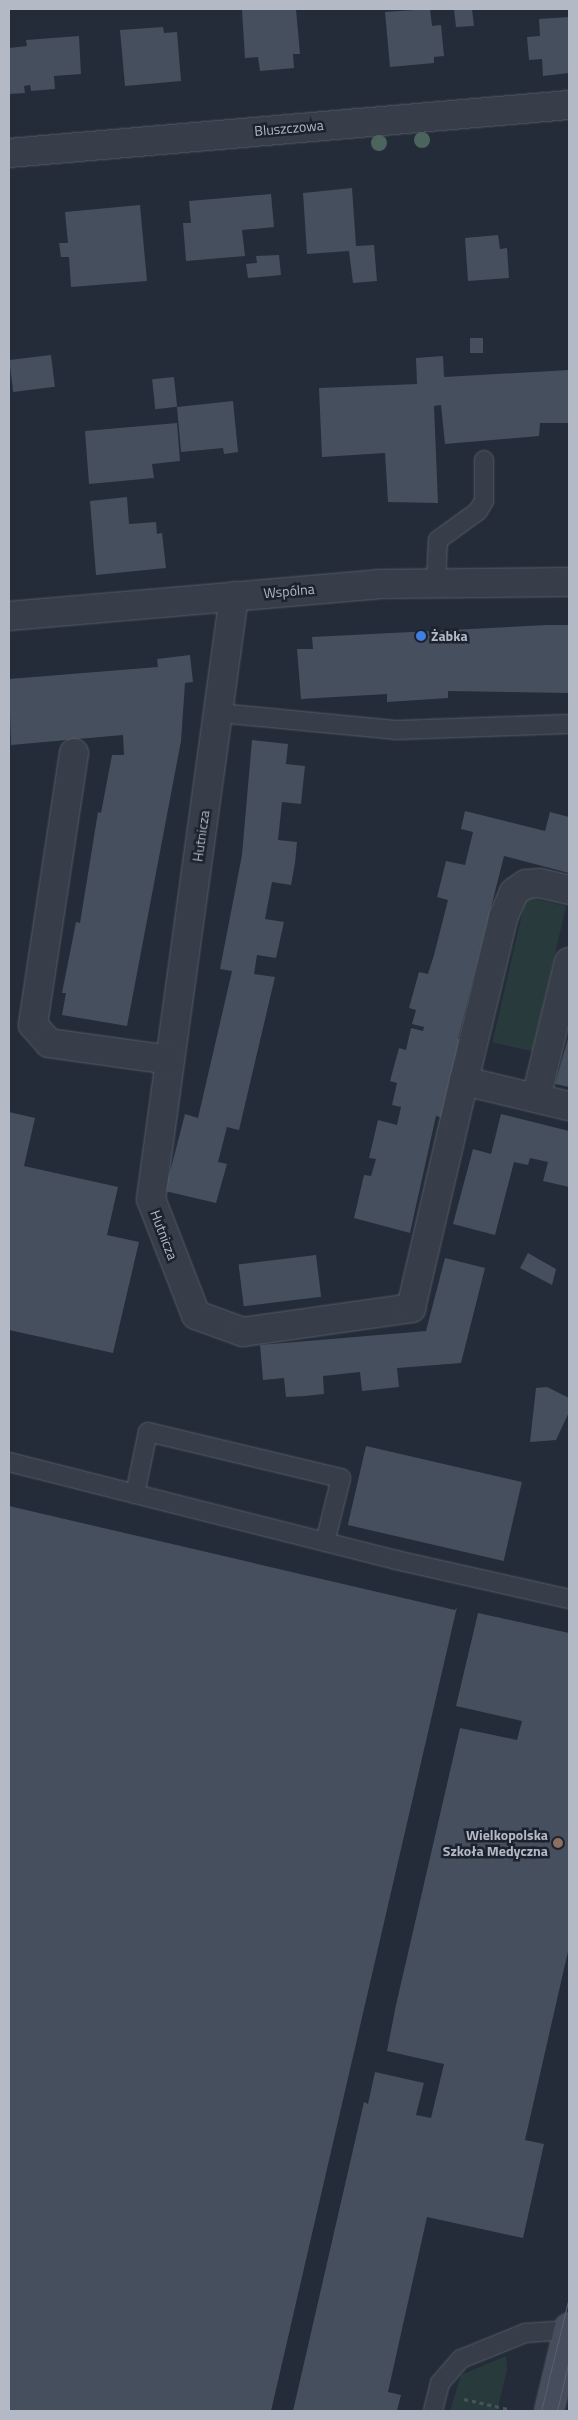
<!DOCTYPE html>
<html>
<head>
<meta charset="utf-8">
<style>
  body { margin:0 }
  #map { position:relative; width:578px; height:2420px; overflow:hidden; background:#242c39; font-family:"Titillium Web",sans-serif }
  div>[style] { position:absolute }
  [style*='--x'] { left:calc(var(--x)*1px); top:calc(var(--y)*1px); width:calc(var(--w)*1px); rotate:calc(var(--a)*1deg) }
  .green>* { inset:0; background:#293a3c; transform-origin:0 0 }
  .building>* { inset:0; background:#464f5d; transform-origin:0 0 }
  .path>* { height:3px; margin-top:-1.5px; transform-origin:0; background:repeating-linear-gradient(90deg,#465559 0 4px,transparent 0 8px) }
  .roads { filter:drop-shadow(0 0 1px #565c67) drop-shadow(0 0 1px #565c67) }
  .lane>* { height:18px; margin:-9px; padding:0 9px; transform-origin:9px; border-radius:9px; background:#383e49 }
  .street>* { height:28px; margin:-14px; padding:0 14px; transform-origin:14px; border-radius:14px; background:#383e49 }
  .secondary>* { height:28px; margin:-14px; padding:0 14px; transform-origin:14px; border-radius:14px; background:#464d5c }
  .tram>* { height:1px; margin:-0.5px; padding:0 0.5px; transform-origin:0.5px; border-radius:0.5px; background:#5a6270 }
  .trees>* { width:16px; height:16px; margin:-8px; border-radius:50%; background:#4c655c }
  .dots>* { width:14px; height:14px; translate:-50% -50%; box-sizing:border-box; border:2px solid #1d232e; border-radius:50% }
  span { translate:-50% -50%; white-space:nowrap; text-align:center; line-height:1.15; -webkit-text-stroke:5px #1d232e; paint-order:stroke }
  .street-label { font-size:14px; color:#b3b9c5 }
  .poi-label { font-size:14px; color:#b3b9c5; font-weight:700 }
  .left { translate:0 -50%; text-align:left }
  .right { translate:-100% -50%; text-align:right }
  .frame { position:absolute; inset:0; border:10px solid #b3b9c5; pointer-events:none }
</style>
</head>
<body>
<div id="map">
  <div class="green">
    <div style="left:526px;top:897px;width:41px;height:149px;rotate:13deg"></div>
    <div style="clip-path:polygon(506px 2356px,507px 2370px,497px 2411px,450px 2411px,461px 2375px)"></div>
  </div>
  <div class="building">
    <div style="clip-path:polygon(296px 9px,300px 54px,293px 54px,294px 68px,260px 71px,258px 57px,245px 58px,242px 10px)"></div>
    <div style="clip-path:polygon(430px 9px,432px 26px,441px 25px,444px 56px,434px 57px,434px 63px,390px 67px,385px 12px)"></div>
    <div style="clip-path:polygon(454px 9px,472px 9px,474px 26px,456px 27px)"></div>
    <div style="clip-path:polygon(569px 17px,569px 73px,543px 76px,542px 59px,529px 60px,527px 37px,540px 36px,539px 19px)"></div>
    <div style="clip-path:polygon(163px 27px,164px 33px,177px 32px,181px 81px,125px 86px,120px 30px)"></div>
    <div style="clip-path:polygon(79px 36px,81px 74px,54px 76px,55px 89px,31px 91px,30px 85px,24px 86px,25px 93px,9px 94px,9px 48px,27px 46px,26px 40px)"></div>
    <div style="clip-path:polygon(352px 188px,356px 246px,374px 245px,377px 281px,353px 283px,349px 251px,307px 254px,303px 193px)"></div>
    <div style="clip-path:polygon(271px 194px,274px 227px,242px 230px,245px 256px,186px 261px,183px 223px,191px 223px,189px 201px)"></div>
    <div style="clip-path:polygon(140px 205px,147px 281px,71px 287px,69px 257px,61px 257px,59px 243px,68px 243px,65px 212px)"></div>
    <div style="clip-path:polygon(498px 235px,500px 249px,507px 248px,509px 278px,468px 281px,465px 238px)"></div>
    <div style="clip-path:polygon(279px 255px,281px 275px,248px 278px,246px 264px,257px 263px,256px 256px)"></div>
    <div style="left:470px;top:338px;width:13px;height:15px"></div>
    <div style="left:51px;top:355px;width:32px;height:42px;rotate:83deg"></div>
    <div style="clip-path:polygon(443px 356px,444px 377px,569px 370px,569px 423px,540px 423px,539px 436px,445px 444px,441px 405px,434px 406px,438px 503px,388px 502px,385px 453px,322px 457px,319px 388px,417px 384px,416px 358px)"></div>
    <div style="left:174px;top:377px;width:30px;height:22px;rotate:84deg"></div>
    <div style="clip-path:polygon(233px 401px,238px 452px,224px 454px,223px 448px,181px 452px,177px 407px)"></div>
    <div style="clip-path:polygon(177px 423px,180px 461px,152px 464px,154px 478px,89px 484px,85px 431px)"></div>
    <div style="clip-path:polygon(127px 497px,129px 524px,156px 522px,157px 534px,162px 533px,166px 568px,96px 575px,90px 501px)"></div>
    <div style="clip-path:polygon(547px 625px,569px 625px,569px 693px,448px 691px,448px 698px,387px 702px,387px 694px,301px 699px,297px 649px,313px 649px,312px 637px)"></div>
    <div style="clip-path:polygon(190px 655px,193px 682px,185px 683px,181px 741px,127px 1026px,62px 1015px,66px 993px,62px 993px,76px 922px,80px 923px,98px 812px,101px 813px,112px 755px,124px 755px,123px 735px,11px 745px,9px 679px,158px 667px,157px 659px)"></div>
    <div style="clip-path:polygon(252px 740px,288px 744px,286px 764px,305px 766px,301px 804px,282px 802px,278px 840px,297px 842px,295px 863px,291px 885px,272px 882px,265px 919px,284px 922px,276px 958px,257px 955px,254px 974px,275px 977px,239px 1130px,227px 1127px,218px 1162px,227px 1164px,216px 1203px,165px 1191px,185px 1114px,198px 1118px,232px 971px,220px 969px,242px 855px)"></div>
    <div style="clip-path:polygon(465px 811px,545px 831px,550px 812px,569px 817px,569px 873px,504px 856px,458px 1039px,463px 1040px,443px 1118px,436px 1116px,410px 1233px,354px 1218px,364px 1175px,371px 1176px,376px 1159px,369px 1158px,378px 1120px,397px 1125px,401px 1107px,392px 1105px,397px 1083px,390px 1081px,399px 1048px,406px 1050px,411px 1028px,423px 1031px,424px 1027px,412px 1024px,416px 1010px,409px 1008px,419px 972px,428px 974px,434px 955px,448px 900px,437px 897px,446px 861px,465px 865px,473px 832px,461px 829px)"></div>
    <div style="clip-path:polygon(569px 1035px,569px 1087px,555px 1084px)"></div>
    <div style="clip-path:polygon(9px 1112px,35px 1118px,24px 1166px,118px 1187px,107px 1235px,139px 1242px,113px 1353px,9px 1330px)"></div>
    <div style="clip-path:polygon(501px 1114px,569px 1131px,569px 1187px,543px 1181px,548px 1162px,530px 1158px,528px 1165px,514px 1162px,495px 1235px,453px 1224px,473px 1149px,491px 1154px)"></div>
    <div style="clip-path:polygon(528px 1253px,556px 1269px,552px 1285px,520px 1268px)"></div>
    <div style="left:316px;top:1255px;width:42px;height:78px;rotate:83deg"></div>
    <div style="clip-path:polygon(445px 1258px,485px 1268px,461px 1363px,397px 1368px,399px 1387px,362px 1391px,360px 1372px,323px 1376px,324px 1394px,305px 1396px,286px 1397px,284px 1378px,263px 1380px,260px 1345px,426px 1331px)"></div>
    <div style="clip-path:polygon(547px 1387px,569px 1398px,569px 1412px,556px 1440px,530px 1442px,536px 1388px)"></div>
    <div style="left:366px;top:1446px;width:160px;height:81px;rotate:13deg"></div>
    <div style="clip-path:polygon(9px 1506px,455px 1610px,457px 1607px,271px 2411px,9px 2411px)"></div>
    <div style="clip-path:polygon(478px 1613px,569px 1633px,569px 1947px,525px 2140px,544px 2144px,523px 2238px,427px 2217px,388px 2392px,401px 2395px,397px 2411px,293px 2411px,364px 2102px,368px 2104px,375px 2072px,424px 2083px,416px 2115px,431px 2118px,444px 2064px,387px 2051px,396px 2005px,460px 1728px,517px 1740px,522px 1721px,456px 1706px)"></div>
  </div>
  <div class="path">
    <div style="--x:464;--y:2399;--w:45;--a:12.8"></div>
  </div>
  <div class="roads">
    <div class="lane">
      <div style="--x:436;--y:582;--w:42;--a:-87.3"></div>
      <div style="--x:438;--y:540;--w:49;--a:-35.9"></div>
      <div style="--x:478;--y:511;--w:12;--a:-59"></div>
      <div style="--x:484;--y:501;--w:41;--a:-90"></div>
      <div style="--x:219;--y:713;--w:179;--a:5.5"></div>
      <div style="--x:397;--y:730;--w:172;--a:-2"></div>
      <div style="--x:9;--y:1462;--w:399;--a:14.2"></div>
      <div style="--x:396;--y:1560;--w:177;--a:12.7"></div>
      <div style="--x:135;--y:1494;--w:63;--a:-78.2"></div>
      <div style="--x:148;--y:1432;--w:198;--a:13.4"></div>
      <div style="--x:341;--y:1478;--w:66;--a:104"></div>
      <div style="--x:433;--y:2411;--w:29;--a:-76"></div>
      <div style="--x:440;--y:2383;--w:32;--a:-49"></div>
      <div style="--x:461;--y:2359;--w:69;--a:-22.1"></div>
      <div style="--x:525;--y:2333;--w:44;--a:-3.9"></div>
    </div>
    <div class="street">
      <div style="--x:9;--y:153;--w:562;--a:-4.9"></div>
      <div style="--x:234;--y:596;--w:609;--a:97.84"></div>
      <div style="--x:151;--y:1199;--w:124;--a:68.8"></div>
      <div style="--x:196;--y:1315;--w:50;--a:19.9"></div>
      <div style="--x:243;--y:1332;--w:170;--a:-8.1"></div>
      <div style="--x:411;--y:1308;--w:233;--a:-76.9"></div>
      <div style="--x:464;--y:1081;--w:108;--a:13.4"></div>
      <div style="--x:9;--y:616;--w:371;--a:-4.9"></div>
      <div style="--x:379;--y:584;--w:190;--a:-0.6"></div>
      <div style="--x:74;--y:753;--w:275;--a:98.6"></div>
      <div style="--x:33;--y:1025;--w:24;--a:48"></div>
      <div style="--x:49;--y:1043;--w:122;--a:8"></div>
      <div style="--x:464;--y:1081;--w:168;--a:-76.5"></div>
      <div style="--x:503;--y:918;--w:28;--a:-67"></div>
      <div style="--x:514;--y:892;--w:14;--a:-34"></div>
      <div style="--x:526;--y:884;--w:13;--a:-4"></div>
      <div style="--x:539;--y:883;--w:31;--a:13"></div>
      <div style="--x:536;--y:1098;--w:140;--a:-76.4"></div>
    </div>
    <div class="secondary">
      <div style="--x:549;--y:2411;--w:86;--a:-76.6"></div>
    </div>
  </div>
  <div class="tram">
    <div style="--x:541;--y:2411;--w:117;--a:-76.2"></div>
    <div style="--x:557;--y:2411;--w:52;--a:-76.8"></div>
  </div>
  <div class="trees">
    <div style="left:422px;top:140px"></div>
    <div style="left:379px;top:143px"></div>
  </div>
  <div class="dots">
    <div style="left:421px;top:636px;background:#3f7fe0"></div>
    <div style="left:558px;top:1843px;background:#8d6e63"></div>
  </div>
  <div class="street-label">
    <span style="left:289px;top:128px;rotate:-5deg">Bluszczowa</span>
    <span style="left:289px;top:591px;rotate:-5deg">Wspólna</span>
    <span style="left:201px;top:836px;rotate:-82deg">Hutnicza</span>
    <span style="left:164px;top:1235px;rotate:69deg">Hutnicza</span>
  </div>
  <div class="poi-label">
    <span class="left" style="left:431px;top:636px">Żabka</span>
    <span class="right" style="left:548px;top:1843px">Wielkopolska<br>Szkoła Medyczna</span>
  </div>
  <div class="frame"></div>
</div>
</body>
</html>
